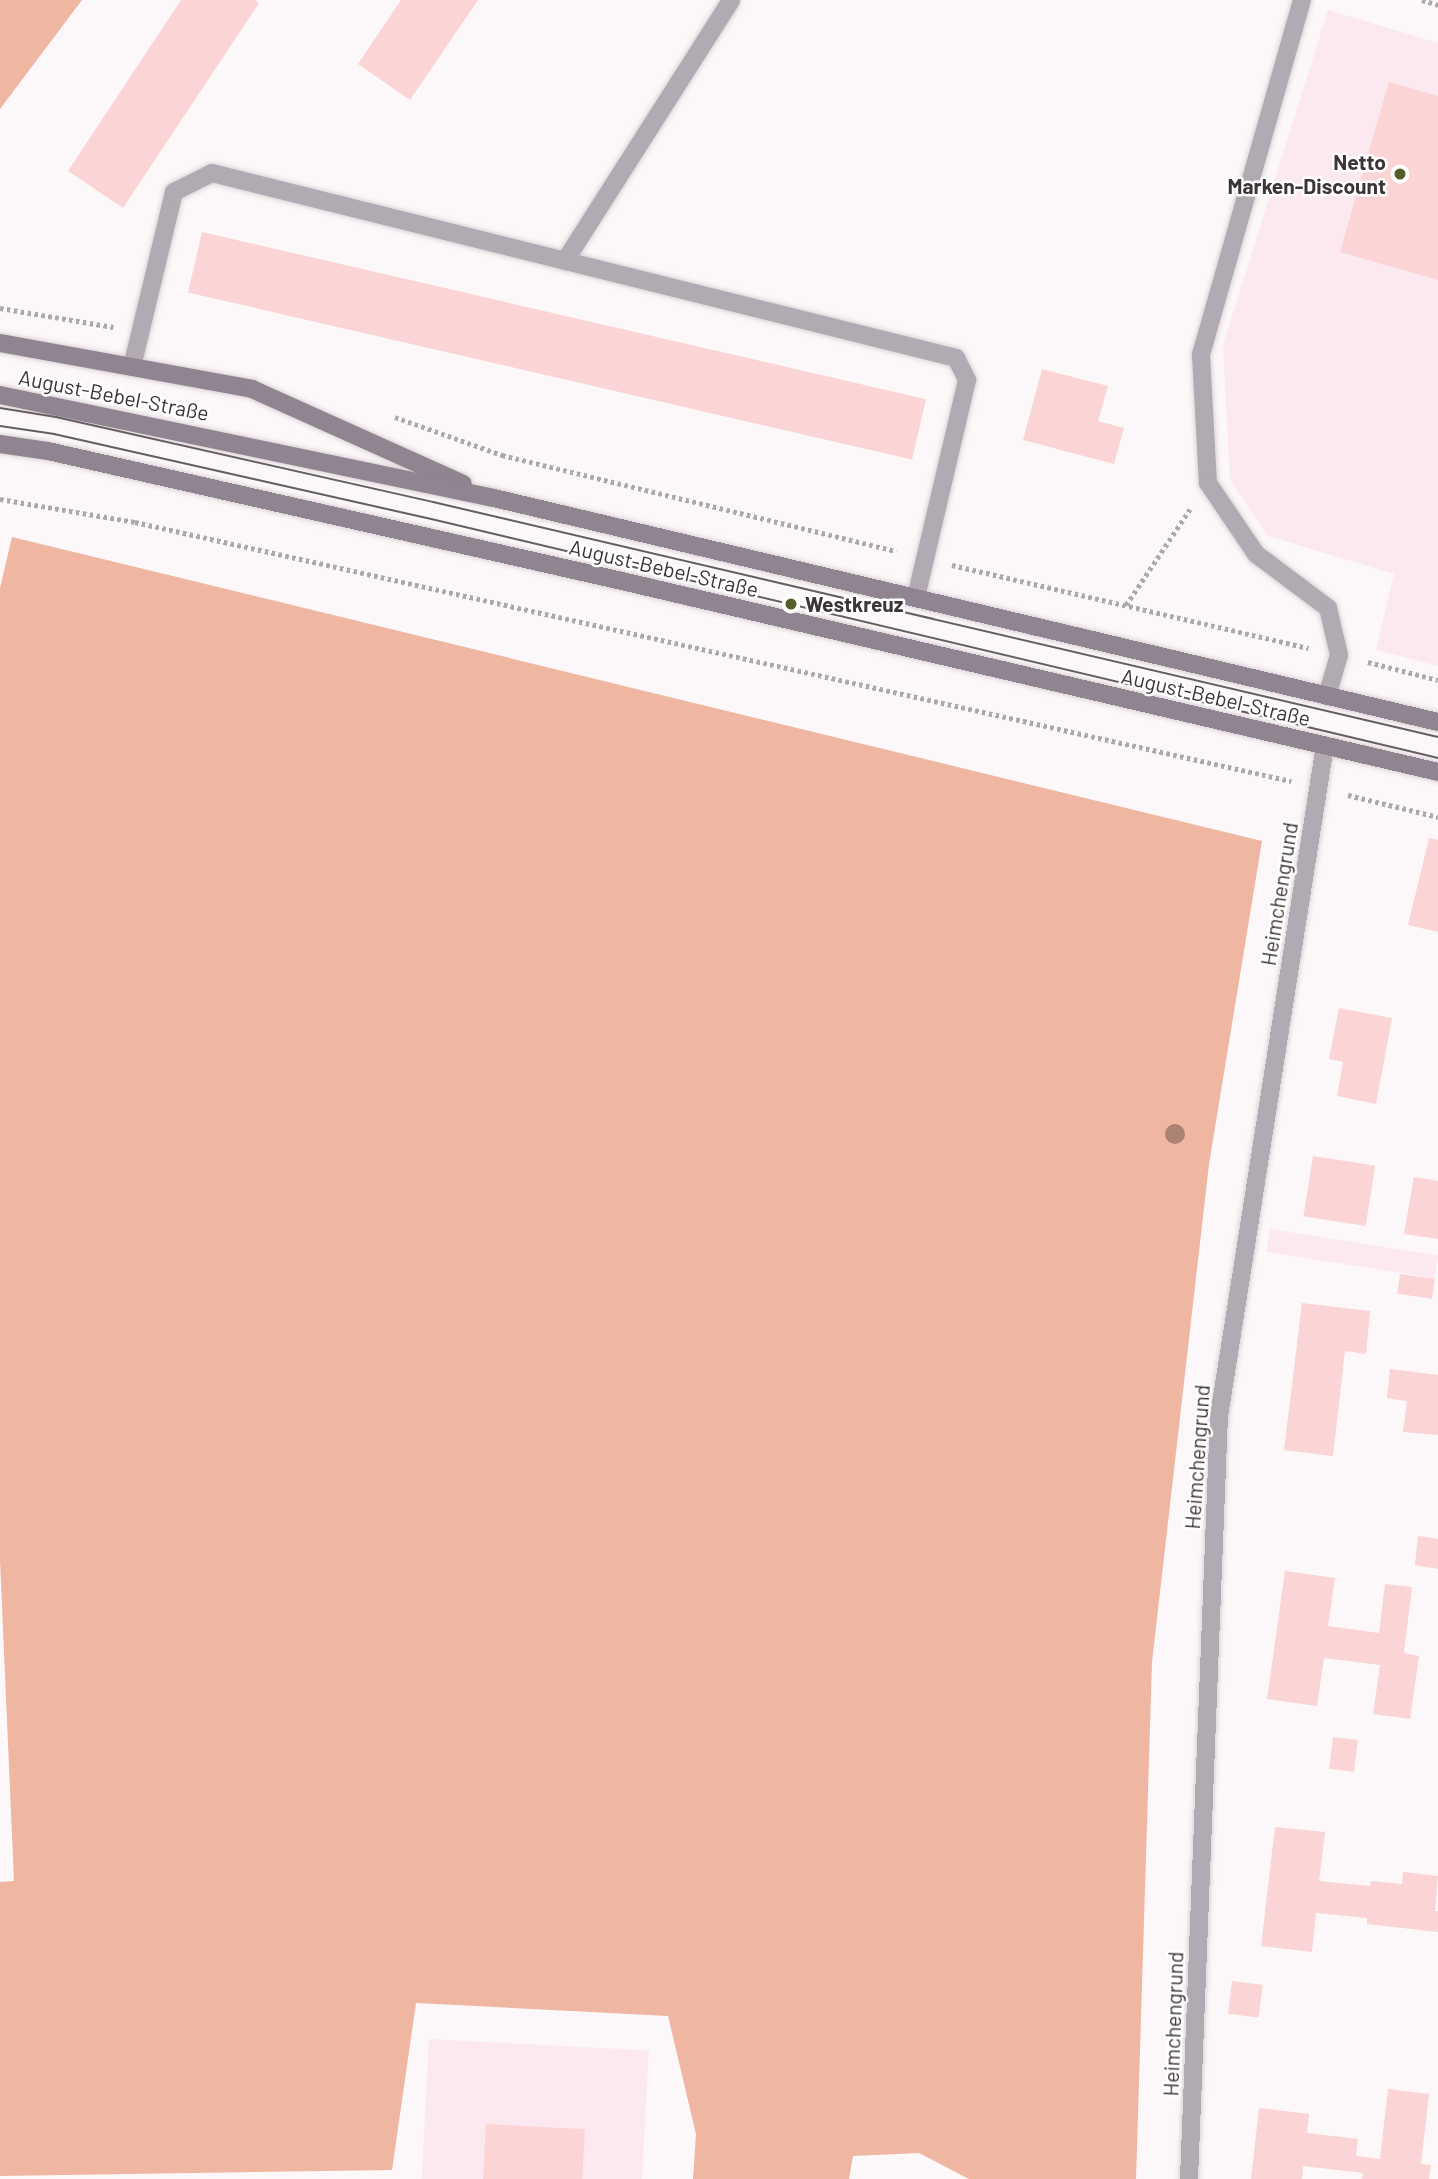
<!DOCTYPE html>
<html>
<head>
<meta charset="utf-8">
<style>
  body { margin:0 }
  #map { position:relative; width:1438px; height:2179px; overflow:hidden; background:#fcf7f9; font-family:Barlow,sans-serif }
  div>[style] { position:absolute }
  [style*='--x'] { left:calc(var(--x)*1px); top:calc(var(--y)*1px); width:calc(var(--w)*1px); rotate:calc(var(--a)*1deg) }
  .built>* { inset:0; background:#fce8f0; transform-origin:0 0 }
  .green>* { inset:0; background:#efb6a1 }
  .building>* { inset:0; background:#fbd4d5; transform-origin:0 0 }
  .path>* { height:4.5px; margin-top:-2.25px; transform-origin:0; background:repeating-linear-gradient(90deg,#afa8ab 0 3.5px,transparent 0 7px) }
  .roads { filter:drop-shadow(0 0 2px #dad4d6) drop-shadow(0 0 2px #dad4d6) }
  .lane>* { height:18px; margin:-9px; padding:0 9px; transform-origin:9px; border-radius:9px; background:#b2aab2 }
  .street>* { height:18px; margin:-9px; padding:0 9px; transform-origin:9px; border-radius:9px; background:#b2aab2 }
  .secondary>* { height:18px; margin:-9px; padding:0 9px; transform-origin:9px; border-radius:9px; background:#908490 }
  .tram>* { height:2px; margin:-1px; padding:0 1px; transform-origin:1px; border-radius:1px; background:#675e62 }
  .trees>* { width:20px; height:20px; margin:-10px; border-radius:50%; background:#aa8373 }
  .dots>* { width:19px; height:19px; translate:-50% -50%; box-sizing:border-box; border:4px solid #fff; border-radius:50% }
  span { translate:-50% -50%; white-space:nowrap; text-align:center; line-height:1.15; -webkit-text-stroke:5px #fff; paint-order:stroke }
  .poi-label { font-size:21px; color:#3e3438; font-weight:700 }
  .right { translate:-100% -50%; text-align:right }
  .left { translate:0 -50%; text-align:left }
  .street-label { font-size:21px; color:#3e3438 }
</style>
</head>
<body>
<div id="map">
  <div class="built">
    <div style="clip-path:polygon(1328px 10px,1438px 43px,1438px 666px,1376px 650px,1394px 574px,1268px 536px,1230px 480px,1223px 345px)"></div>
    <div style="left:1270px;top:1229px;width:170px;height:23px;rotate:9deg"></div>
    <div style="left:429px;top:2039px;width:220px;height:140px;rotate:3deg"></div>
  </div>
  <div class="green">
    <div style="clip-path:polygon(0 0,82px 0,0 109px)"></div>
    <div style="clip-path:polygon(12px 537px,1262px 841px,1209px 1164px,1152px 1662px,1136px 2179px,969px 2179px,919px 2153px,853px 2156px,849px 2179px,693px 2179px,696px 2134px,668px 2016px,416px 2003px,392px 2170px,0 2176px,0 1882px,14px 1881px,0 1560px,0 588px)"></div>
  </div>
  <div class="building">
    <div style="clip-path:polygon(181px 0,255px 0,259px 3px,123px 208px,68px 171px)"></div>
    <div style="clip-path:polygon(401px 0,478px 0,410px 100px,358px 64px)"></div>
    <div style="clip-path:polygon(1389px 82px,1438px 96px,1438px 280px,1340px 252px)"></div>
    <div style="left:202px;top:232px;width:743px;height:62px;rotate:13deg"></div>
    <div style="clip-path:polygon(1042px 369px,1108px 386px,1098px 421px,1124px 428px,1114px 464px,1023px 440px)"></div>
    <div style="clip-path:polygon(1429px 838px,1438px 840px,1438px 932px,1408px 925px)"></div>
    <div style="clip-path:polygon(1339px 1008px,1392px 1018px,1376px 1104px,1337px 1096px,1343px 1062px,1329px 1059px)"></div>
    <div style="left:1313px;top:1156px;width:63px;height:61px;rotate:9deg"></div>
    <div style="clip-path:polygon(1414px 1177px,1438px 1181px,1438px 1239px,1404px 1234px)"></div>
    <div style="left:1400px;top:1274px;width:35px;height:20px;rotate:8deg"></div>
    <div style="clip-path:polygon(1302px 1303px,1370px 1311px,1366px 1354px,1345px 1351px,1333px 1456px,1284px 1450px)"></div>
    <div style="clip-path:polygon(1390px 1369px,1438px 1375px,1438px 1435px,1403px 1432px,1407px 1401px,1387px 1398px)"></div>
    <div style="clip-path:polygon(1418px 1536px,1438px 1539px,1438px 1569px,1415px 1565px)"></div>
    <div style="clip-path:polygon(1285px 1571px,1335px 1578px,1328px 1626px,1379px 1633px,1385px 1584px,1412px 1587px,1404px 1653px,1419px 1656px,1410px 1719px,1373px 1714px,1380px 1665px,1324px 1658px,1317px 1706px,1267px 1699px)"></div>
    <div style="left:1333px;top:1737px;width:25px;height:32px;rotate:7deg"></div>
    <div style="clip-path:polygon(1275px 1827px,1325px 1832px,1319px 1881px,1370px 1886px,1371px 1881px,1402px 1884px,1403px 1872px,1438px 1876px,1435px 1911px,1438px 1911px,1438px 1932px,1367px 1924px,1367px 1918px,1316px 1913px,1312px 1952px,1261px 1946px)"></div>
    <div style="left:1232px;top:1981px;width:31px;height:33px;rotate:7deg"></div>
    <div style="clip-path:polygon(1388px 2089px,1429px 2094px,1421px 2164px,1431px 2165px,1429px 2179px,1362px 2179px,1363px 2173px,1303px 2166px,1302px 2179px,1251px 2179px,1259px 2108px,1309px 2114px,1307px 2133px,1358px 2139px,1356px 2156px,1380px 2159px)"></div>
    <div style="left:486px;top:2124px;width:99px;height:55px;rotate:3deg"></div>
  </div>
  <div class="path">
    <div style="--x:1422;--y:0;--w:17;--a:17"></div>
    <div style="--x:0;--y:308;--w:115;--a:9.5"></div>
    <div style="--x:395;--y:417;--w:114;--a:19.6"></div>
    <div style="--x:502;--y:455;--w:406;--a:13.7"></div>
    <div style="--x:0;--y:499;--w:137;--a:9.7"></div>
    <div style="--x:135;--y:522;--w:1185;--a:12.63"></div>
    <div style="--x:952;--y:565;--w:366;--a:13.1"></div>
    <div style="--x:1126;--y:605;--w:115;--a:-56.3"></div>
    <div style="--x:1368;--y:662;--w:72;--a:14.4"></div>
    <div style="--x:1348;--y:795;--w:93;--a:13.7"></div>
  </div>
  <div class="roads">
    <div class="lane">
      <div style="--x:565;--y:261;--w:309;--a:-57.5"></div>
      <div style="--x:132;--y:367;--w:180;--a:-76.5"></div>
      <div style="--x:174;--y:192;--w:42;--a:-26.6"></div>
      <div style="--x:212;--y:173;--w:767;--a:13.96"></div>
      <div style="--x:956;--y:358;--w:25;--a:63"></div>
      <div style="--x:967;--y:380;--w:224;--a:103.2"></div>
    </div>
    <div class="street">
      <div style="--x:1302;--y:0;--w:369;--a:105.9"></div>
      <div style="--x:1201;--y:355;--w:128;--a:86.9"></div>
      <div style="--x:1208;--y:483;--w:86;--a:55.9"></div>
      <div style="--x:1256;--y:554;--w:90;--a:36.9"></div>
      <div style="--x:1328;--y:608;--w:48;--a:76.8"></div>
      <div style="--x:1339;--y:655;--w:43;--a:106.3"></div>
      <div style="--x:1189;--y:2179;--w:764;--a:-87.75"></div>
      <div style="--x:1219;--y:1416;--w:679;--a:-81.02"></div>
    </div>
    <div class="secondary">
      <div style="--x:0;--y:343;--w:256;--a:10.3"></div>
      <div style="--x:252;--y:389;--w:231;--a:24.2"></div>
      <div style="--x:0;--y:395;--w:505;--a:11.78"></div>
      <div style="--x:494;--y:498;--w:970;--a:13.35"></div>
      <div style="--x:0;--y:444;--w:49;--a:8.3"></div>
      <div style="--x:48;--y:451;--w:589;--a:12.76"></div>
      <div style="--x:622;--y:581;--w:838;--a:13.17"></div>
    </div>
  </div>
  <div class="tram">
    <div style="--x:0;--y:408;--w:57;--a:9.1"></div>
    <div style="--x:56;--y:417;--w:386;--a:12.7"></div>
    <div style="--x:433;--y:502;--w:1032;--a:13.16"></div>
    <div style="--x:0;--y:426;--w:55;--a:8.4"></div>
    <div style="--x:54;--y:434;--w:382;--a:12.7"></div>
    <div style="--x:427;--y:518;--w:1039;--a:13.35"></div>
  </div>
  <div class="trees">
    <div style="left:1175px;top:1134px"></div>
  </div>
  <div class="dots">
    <div style="left:1400px;top:174px;background:#565d2b"></div>
    <div style="left:791px;top:604px;background:#565d2b"></div>
  </div>
  <div class="poi-label">
    <span class="right" style="left:1386px;top:174px">Netto<br>Marken-Discount</span>
    <span class="left" style="left:805px;top:604px">Westkreuz</span>
  </div>
  <div class="street-label">
    <span style="left:114px;top:395px;rotate:11deg">August-Bebel-Straße</span>
    <span style="left:664px;top:568px;rotate:13deg">August-Bebel-Straße</span>
    <span style="left:1216px;top:697px;rotate:13deg">August-Bebel-Straße</span>
    <span style="left:1279px;top:894px;rotate:-81deg">Heimchengrund</span>
    <span style="left:1197px;top:1457px;rotate:-86deg">Heimchengrund</span>
    <span style="left:1173px;top:2024px;rotate:-88deg">Heimchengrund</span>
  </div>
</div>
</body>
</html>
